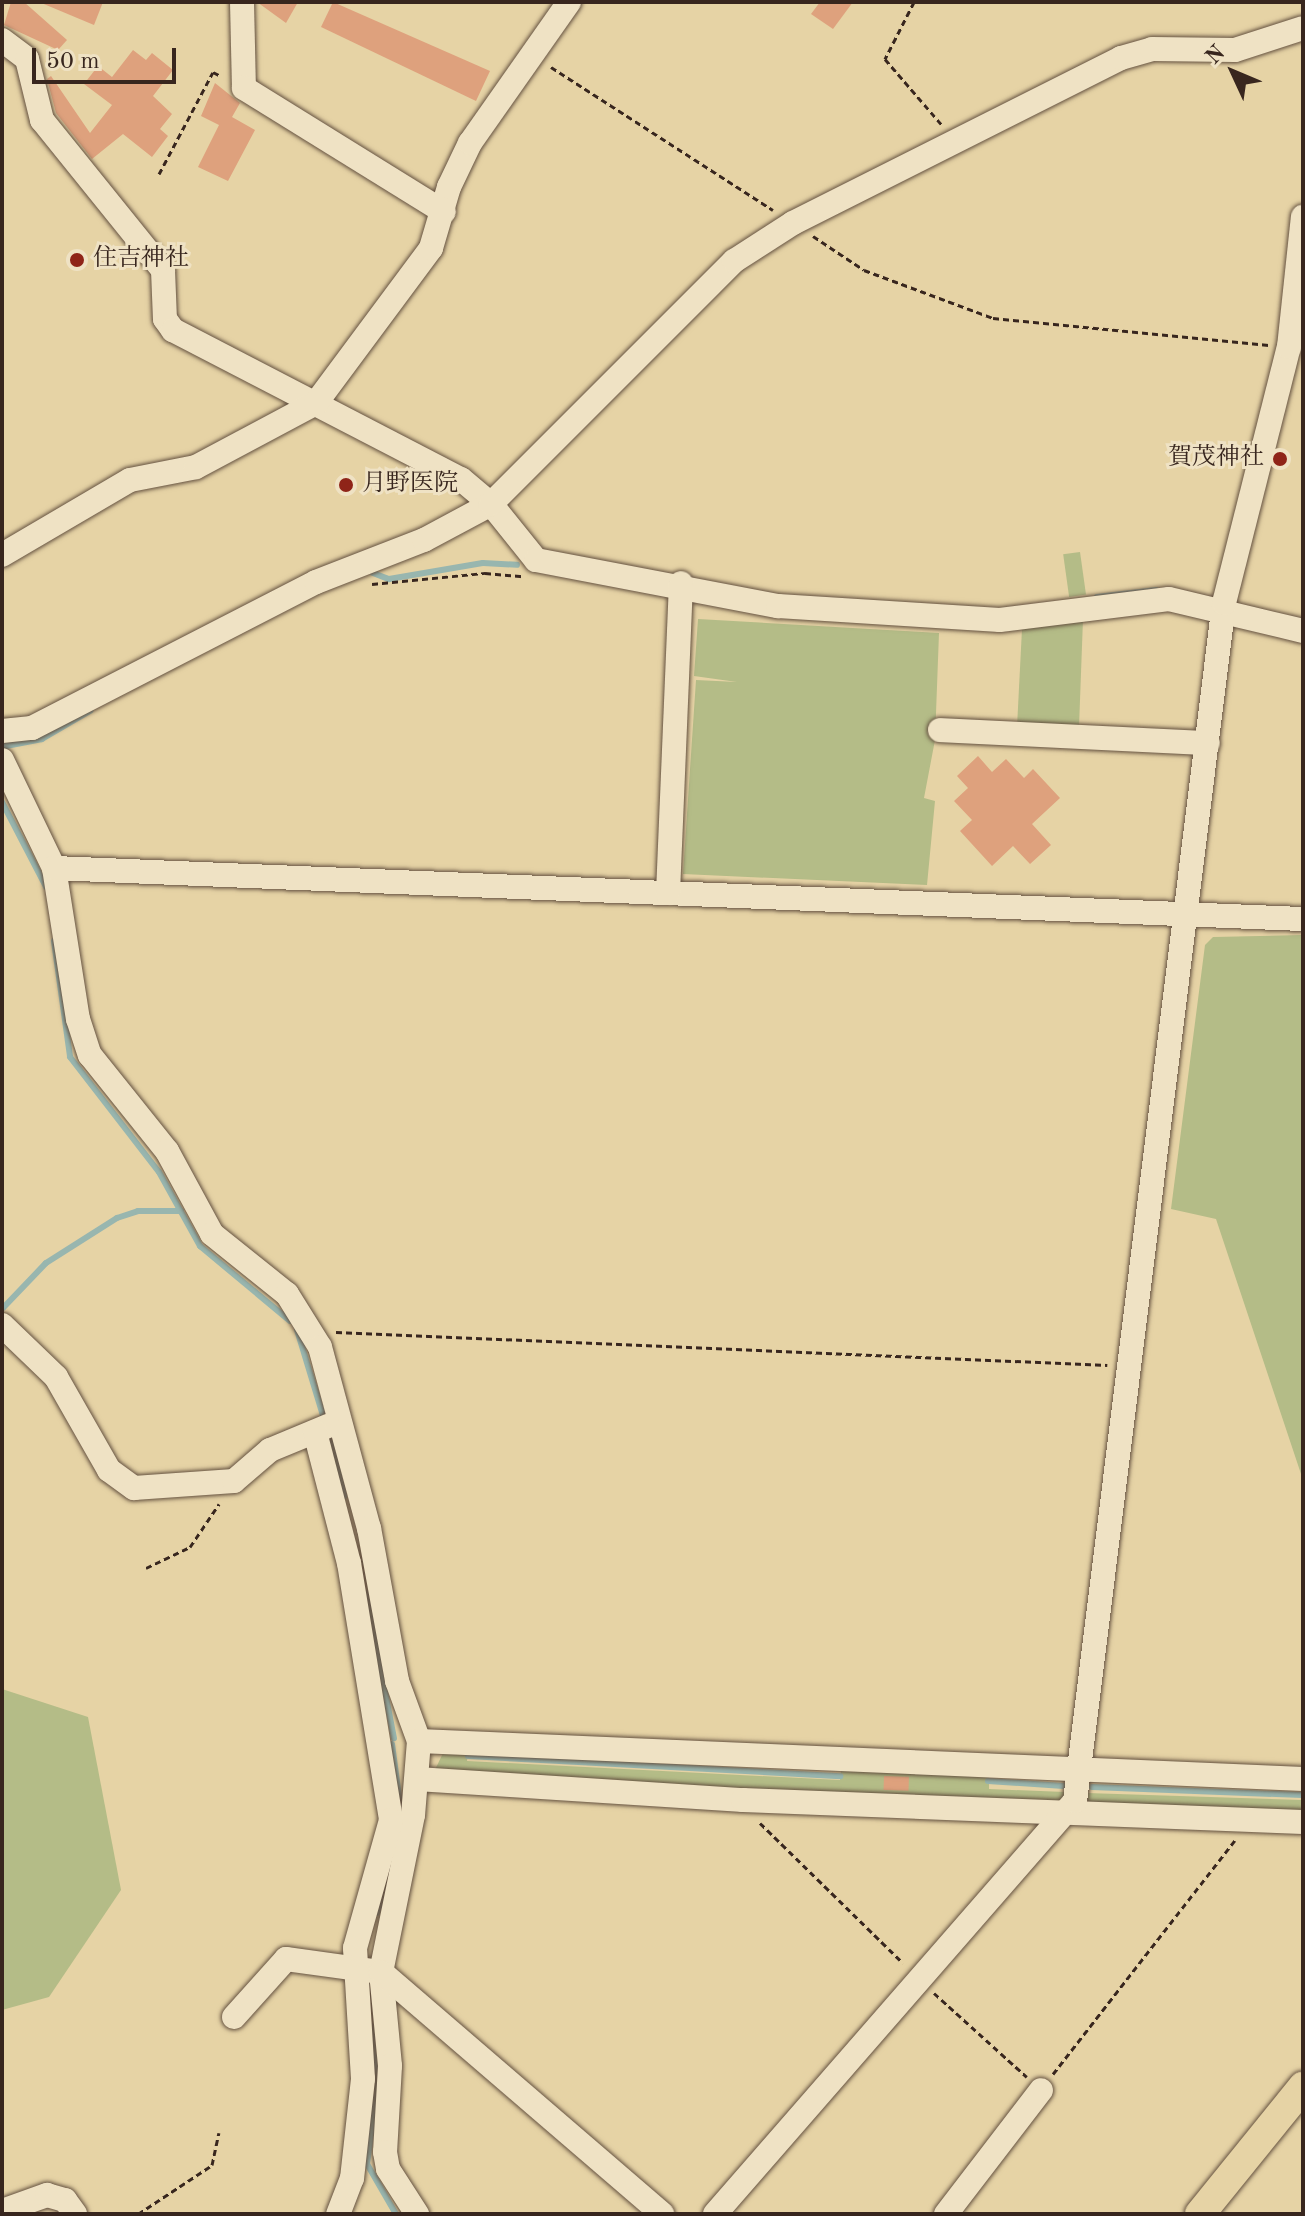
<!DOCTYPE html>
<html>
<head>
<meta charset="utf-8">
<style>
  body { margin:0 }
  #map { position:relative; width:1305px; height:2216px; overflow:hidden; background:#e6d3a5; font-family:"Old Standard TT","Noto Serif JP",serif }
  div>[style] { position:absolute }
  [style*='--x'] { left:calc(var(--x)*1px); top:calc(var(--y)*1px); width:calc(var(--w)*1px); rotate:calc(var(--a)*1deg) }
  .green>* { inset:0; background:#b4bc87; transform-origin:0 0 }
  .stream>* { height:6px; margin:-3px; padding:0 3px; transform-origin:3px; border-radius:3px; background:#98b6af }
  .building>* { inset:0; background:#dea17d; transform-origin:0 0 }
  .path>* { height:3px; margin-top:-1.5px; transform-origin:0; background:repeating-linear-gradient(90deg,#38261e 0 6px,transparent 0 10px) }
  .roads { filter:drop-shadow(0 0 2px #645140) drop-shadow(0 0 2px #645140) }
  .minor>* { height:24px; margin:-12px; padding:0 12px; transform-origin:12px; border-radius:12px; background:#efe2c4 }
  .major>* { height:30px; margin:-15px; padding:0 15px; transform-origin:15px; border-radius:15px; background:#e6d3a5 }
  .dots>* { width:22px; height:22px; translate:-50% -50%; box-sizing:border-box; border:4px solid #efe2c4; border-radius:50% }
  span { translate:-50% -50%; white-space:nowrap; text-align:center; line-height:1.15; -webkit-text-stroke:6px #efe2c4; paint-order:stroke }
  .poi-label { font-size:24px; color:#38261e }
  .left { translate:0 -50%; text-align:left }
  .right { translate:-100% -50%; text-align:right }
  .frame { position:absolute; inset:0; border:4px solid #38261e; pointer-events:none }
  .north { position:absolute; left:1193px; top:32px; width:80px; height:80px; -webkit-text-stroke:6px #efe2c4; paint-order:stroke; rotate:314deg; font-size:22px; font-weight:700; line-height:32px; text-align:center; color:#38261e }
  .north::after { content:''; display:block; margin:auto; width:28px; height:36px; background:#38261e; clip-path:polygon(50% 0,100% 100%,50% 72%,0 100%) }
  .scale { position:absolute; left:32px; top:48px; width:144px; height:36px; box-sizing:border-box; border:4px solid #38261e; border-top:0; padding-left:10px; font-size:24px; line-height:28px; white-space:nowrap; color:#38261e; -webkit-text-stroke:6px #efe2c4; paint-order:stroke }
</style>
</head>
<body>
<div id="map">
  <div class="green">
    <div style="left:1080px;top:552px;width:43px;height:17px;rotate:82deg"></div>
    <div style="clip-path:polygon(698px 619px,939px 633px,935px 740px,924px 798px,935px 801px,927px 885px,683px 874px,696px 680px,737px 682px,694px 676px)"></div>
    <div style="clip-path:polygon(1083px 619px,1079px 727px,1017px 727px,1022px 629px)"></div>
    <div style="clip-path:polygon(1303px 935px,1303px 1480px,1216px 1219px,1171px 1209px,1205px 945px,1213px 937px)"></div>
    <div style="clip-path:polygon(2px 1689px,88px 1717px,121px 1890px,49px 1997px,2px 2010px)"></div>
    <div style="clip-path:polygon(443px 1753px,468px 1753px,467px 1761px,840px 1780px,841px 1771px,989px 1774px,989px 1789px,1065px 1792px,1059px 1806px,433px 1774px)"></div>
    <div style="clip-path:polygon(1087px 1793px,1303px 1800px,1303px 1815px,1088px 1802px)"></div>
  </div>
  <div class="stream">
    <div style="--x:373;--y:573;--w:17;--a:21"></div>
    <div style="--x:389;--y:579;--w:95;--a:-9.7"></div>
    <div style="--x:483;--y:563;--w:34;--a:3"></div>
    <div style="--x:1097;--y:597;--w:60;--a:-6.7"></div>
    <div style="--x:6;--y:746;--w:37;--a:-11"></div>
    <div style="--x:42;--y:739;--w:56;--a:-30.3"></div>
    <div style="--x:2;--y:802;--w:96;--a:62.6"></div>
    <div style="--x:54;--y:941;--w:117;--a:82.1"></div>
    <div style="--x:70;--y:1057;--w:145;--a:52.3"></div>
    <div style="--x:159;--y:1172;--w:85;--a:61"></div>
    <div style="--x:200;--y:1246;--w:117;--a:39.8"></div>
    <div style="--x:3;--y:1308;--w:62;--a:-46.3"></div>
    <div style="--x:46;--y:1263;--w:84;--a:-32.4"></div>
    <div style="--x:117;--y:1218;--w:22;--a:-18"></div>
    <div style="--x:138;--y:1211;--w:43;--a:0"></div>
    <div style="--x:297;--y:1330;--w:96;--a:73.1"></div>
    <div style="--x:329;--y:1433;--w:65;--a:76.6"></div>
    <div style="--x:366;--y:1593;--w:148;--a:79.1"></div>
    <div style="--x:392;--y:1744;--w:61;--a:82.4"></div>
    <div style="--x:468;--y:1756;--w:373;--a:3.1"></div>
    <div style="--x:988;--y:1781;--w:76;--a:3.8"></div>
    <div style="--x:1092;--y:1787;--w:211;--a:2.2"></div>
    <div style="--x:377;--y:1913;--w:33;--a:-70"></div>
    <div style="--x:371;--y:2026;--w:64;--a:84.6"></div>
    <div style="--x:377;--y:2090;--w:75;--a:97.7"></div>
    <div style="--x:367;--y:2164;--w:58;--a:59.9"></div>
  </div>
  <div class="building">
    <div style="clip-path:polygon(11px 2px,24px 2px,67px 40px,58px 50px,4px 25px)"></div>
    <div style="clip-path:polygon(39px 2px,103px 2px,94px 25px)"></div>
    <div style="clip-path:polygon(257px 2px,298px 2px,286px 23px)"></div>
    <div style="clip-path:polygon(333px 2px,490px 71px,476px 101px,321px 27px)"></div>
    <div style="clip-path:polygon(820px 2px,853px 2px,833px 29px,811px 14px)"></div>
    <div style="clip-path:polygon(133px 50px,146px 60px,152px 53px,173px 70px,153px 96px,172px 114px,160px 129px,168px 136px,152px 157px,123px 134px,92px 159px,56px 113px,47px 79px,51px 76px,90px 133px,112px 105px,84px 84px,98px 66px,112px 77px)"></div>
    <div style="clip-path:polygon(215px 83px,240px 103px,232px 117px,255px 130px,228px 181px,198px 167px,219px 125px,201px 116px)"></div>
    <div style="clip-path:polygon(978px 756px,992px 772px,1006px 759px,1024px 778px,1033px 769px,1060px 798px,1032px 824px,1051px 845px,1030px 864px,1013px 846px,992px 866px,960px 831px,972px 820px,954px 801px,968px 788px,957px 776px)"></div>
    <div style="left:884px;top:1776px;width:25px;height:14px;rotate:2deg"></div>
  </div>
  <div class="path">
    <div style="--x:914;--y:2;--w:64;--a:117"></div>
    <div style="--x:885;--y:59;--w:87;--a:49.2"></div>
    <div style="--x:551;--y:67;--w:264;--a:32.8"></div>
    <div style="--x:159;--y:174;--w:115;--a:-62.1"></div>
    <div style="--x:213;--y:72;--w:9;--a:27"></div>
    <div style="--x:813;--y:236;--w:61;--a:33.7"></div>
    <div style="--x:864;--y:270;--w:138;--a:20.4"></div>
    <div style="--x:993;--y:318;--w:277;--a:5.6"></div>
    <div style="--x:372;--y:584;--w:114;--a:-5.6"></div>
    <div style="--x:485;--y:573;--w:38;--a:5"></div>
    <div style="--x:336;--y:1332;--w:772;--a:2.45"></div>
    <div style="--x:146;--y:1568;--w:49;--a:-25.5"></div>
    <div style="--x:190;--y:1547;--w:52;--a:-56"></div>
    <div style="--x:760;--y:1823;--w:200;--a:44.4"></div>
    <div style="--x:934;--y:1993;--w:125;--a:42.1"></div>
    <div style="--x:1053;--y:2074;--w:296;--a:-52.1"></div>
    <div style="--x:138;--y:2214;--w:89;--a:-33.5"></div>
    <div style="--x:212;--y:2165;--w:33;--a:-78"></div>
  </div>
  <div class="roads">
    <div class="minor">
      <div style="--x:242;--y:2;--w:86;--a:88.7"></div>
      <div style="--x:244;--y:88;--w:235;--a:31.8"></div>
      <div style="--x:2;--y:40;--w:31;--a:37"></div>
      <div style="--x:27;--y:59;--w:63;--a:76.2"></div>
      <div style="--x:42;--y:120;--w:193;--a:51.1"></div>
      <div style="--x:163;--y:270;--w:49;--a:87.7"></div>
      <div style="--x:165;--y:319;--w:14;--a:54"></div>
      <div style="--x:173;--y:330;--w:324;--a:27.4"></div>
      <div style="--x:461;--y:479;--w:39;--a:40"></div>
      <div style="--x:491;--y:504;--w:72;--a:51.2"></div>
      <div style="--x:536;--y:560;--w:246;--a:10.8"></div>
      <div style="--x:778;--y:606;--w:222;--a:3.6"></div>
      <div style="--x:1000;--y:620;--w:170;--a:-7.1"></div>
      <div style="--x:1169;--y:599;--w:138;--a:13.4"></div>
      <div style="--x:2;--y:555;--w:148;--a:-30.4"></div>
      <div style="--x:130;--y:480;--w:67;--a:-11.1"></div>
      <div style="--x:196;--y:467;--w:136;--a:-28.1"></div>
      <div style="--x:316;--y:403;--w:193;--a:-53.4"></div>
      <div style="--x:431;--y:248;--w:64;--a:-73.6"></div>
      <div style="--x:449;--y:187;--w:49;--a:-64.5"></div>
      <div style="--x:470;--y:143;--w:172;--a:-54.9"></div>
      <div style="--x:940;--y:730;--w:268;--a:2.8"></div>
      <div style="--x:2;--y:731;--w:30;--a:-6"></div>
      <div style="--x:32;--y:728;--w:319;--a:-27.2"></div>
      <div style="--x:316;--y:582;--w:116;--a:-21.3"></div>
      <div style="--x:424;--y:540;--w:76;--a:-28.2"></div>
      <div style="--x:491;--y:504;--w:344;--a:-45"></div>
      <div style="--x:734;--y:261;--w:70;--a:-32.8"></div>
      <div style="--x:793;--y:223;--w:367;--a:-26.7"></div>
      <div style="--x:1121;--y:58;--w:32;--a:-16"></div>
      <div style="--x:1152;--y:49;--w:83;--a:0.7"></div>
      <div style="--x:1235;--y:50;--w:71;--a:-17.9"></div>
      <div style="--x:2;--y:760;--w:120;--a:64.3"></div>
      <div style="--x:54;--y:868;--w:153;--a:81"></div>
      <div style="--x:78;--y:1019;--w:38;--a:72"></div>
      <div style="--x:90;--y:1055;--w:123;--a:51.3"></div>
      <div style="--x:167;--y:1151;--w:94;--a:61.5"></div>
      <div style="--x:212;--y:1234;--w:96;--a:38.7"></div>
      <div style="--x:287;--y:1294;--w:62;--a:58.1"></div>
      <div style="--x:320;--y:1347;--w:188;--a:74.9"></div>
      <div style="--x:369;--y:1528;--w:156;--a:79.6"></div>
      <div style="--x:397;--y:1681;--w:64;--a:69.9"></div>
      <div style="--x:419;--y:1741;--w:74;--a:94.6"></div>
      <div style="--x:413;--y:1815;--w:160;--a:101.5"></div>
      <div style="--x:381;--y:1972;--w:94;--a:84.5"></div>
      <div style="--x:390;--y:2066;--w:86;--a:93.3"></div>
      <div style="--x:385;--y:2152;--w:17;--a:80"></div>
      <div style="--x:388;--y:2169;--w:54;--a:57.2"></div>
      <div style="--x:54;--y:868;--w:1250;--a:2.34"></div>
      <div style="--x:668;--y:893;--w:310;--a:-87.6"></div>
      <div style="--x:2;--y:1325;--w:75;--a:43.9"></div>
      <div style="--x:56;--y:1377;--w:107;--a:60.3"></div>
      <div style="--x:109;--y:1470;--w:31;--a:36"></div>
      <div style="--x:134;--y:1488;--w:100;--a:-4"></div>
      <div style="--x:234;--y:1481;--w:48;--a:-40.7"></div>
      <div style="--x:270;--y:1450;--w:63;--a:-22.5"></div>
      <div style="--x:315;--y:1432;--w:135;--a:75.5"></div>
      <div style="--x:349;--y:1563;--w:260;--a:80.7"></div>
      <div style="--x:391;--y:1820;--w:133;--a:105.7"></div>
      <div style="--x:355;--y:1948;--w:131;--a:86.5"></div>
      <div style="--x:363;--y:2079;--w:100;--a:96.3"></div>
      <div style="--x:352;--y:2178;--w:39;--a:111"></div>
      <div style="--x:419;--y:1741;--w:885;--a:2.46"></div>
      <div style="--x:417;--y:1779;--w:327;--a:3.7"></div>
      <div style="--x:743;--y:1800;--w:560;--a:2.25"></div>
      <div style="--x:234;--y:2017;--w:78;--a:-48.1"></div>
      <div style="--x:286;--y:1959;--w:96;--a:7.8"></div>
      <div style="--x:381;--y:1972;--w:371;--a:40.7"></div>
      <div style="--x:2;--y:2211;--w:48;--a:-19.6"></div>
      <div style="--x:47;--y:2195;--w:19;--a:16"></div>
      <div style="--x:65;--y:2200;--w:17;--a:54"></div>
      <div style="--x:715;--y:2214;--w:548;--a:-48.92"></div>
      <div style="--x:1075;--y:1801;--w:1207;--a:-82.91"></div>
      <div style="--x:1224;--y:603;--w:264;--a:-75.8"></div>
      <div style="--x:1289;--y:347;--w:131;--a:-83.9"></div>
      <div style="--x:946;--y:2214;--w:156;--a:-52.5"></div>
    </div>
    <div class="major">
      <div style="--x:1200;--y:2214;--w:164;--a:-51"></div>
    </div>
  </div>
  <div class="dots">
    <div style="left:77px;top:260px;background:#8f2418"></div>
    <div style="left:1280px;top:459px;background:#8f2418"></div>
    <div style="left:346px;top:485px;background:#8f2418"></div>
  </div>
  <div class="poi-label">
    <span class="left" style="left:93px;top:260px">住吉神社</span>
    <span class="right" style="left:1264px;top:459px">賀茂神社</span>
    <span class="left" style="left:362px;top:485px">月野医院</span>
  </div>
  <div class="frame"></div>
  <div class="north">N</div>
  <div class="scale">50 m</div>
</div>
</body>
</html>
